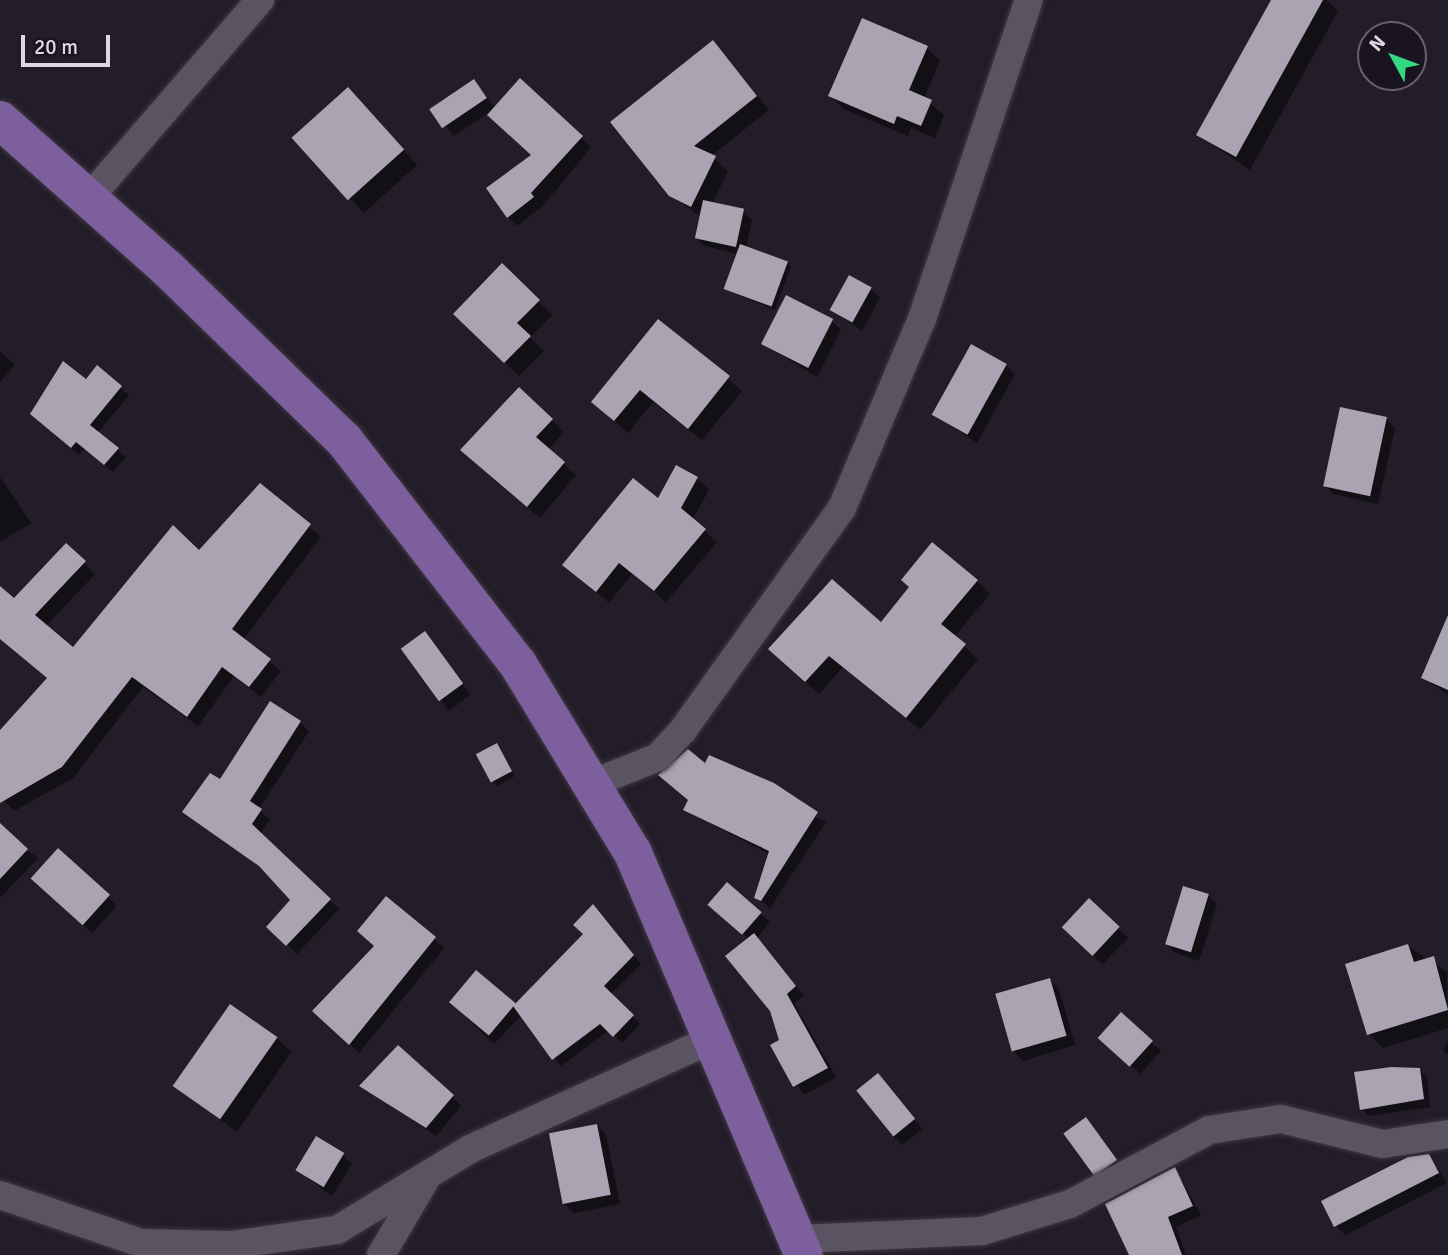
<!DOCTYPE html>
<html>
<head>
<meta charset="utf-8">
<style>
  body { margin:0 }
  #map { position:relative; width:1448px; height:1255px; overflow:hidden; background:#221d29; font-family:Signika,sans-serif }
  div>[style] { position:absolute }
  [style*='--x'] { left:calc(var(--x)*1px); top:calc(var(--y)*1px); width:calc(var(--w)*1px); rotate:calc(var(--a)*1deg) }
  .shadow>* { inset:0; background:#0007; transform-origin:0 0 }
  .building>* { inset:0; background:#a9a3b2; transform-origin:0 0 }
  .roads { filter:drop-shadow(0 0 2px #3e3944) drop-shadow(0 0 2px #3e3944) }
  .minor>* { height:28px; margin:-14px; padding:0 14px; transform-origin:14px; border-radius:14px; background:#5a5462 }
  .primary>* { height:38px; margin:-19px; padding:0 19px; transform-origin:19px; border-radius:19px; background:#7d5f9d }
  span { translate:-50% -50%; white-space:nowrap; text-align:center; line-height:1.15; -webkit-text-stroke:7px #19141f; paint-order:stroke }
  .north { position:absolute; left:1357px; top:21px; width:70px; height:70px; box-sizing:border-box; background:#19141f; border:2px solid #67626d; border-radius:50%; rotate:311deg; font-size:19px; font-weight:700; line-height:28px; text-align:center; color:#dcd8e1 }
  .north::after { content:''; display:block; margin:auto; width:24px; height:32px; background:#33d881; clip-path:polygon(50% 0,100% 100%,50% 72%,0 100%) }
  .scale { position:absolute; left:21px; top:35px; width:89px; height:32px; box-sizing:border-box; border:4px solid #dcd8e1; border-top:0; padding-left:9px; font-size:21px; line-height:24px; white-space:nowrap; color:#dcd8e1; -webkit-text-stroke:5px #19141f; paint-order:stroke }
</style>
</head>
<body>
<div id="map">
  <div class="shadow">
    <div style="clip-path:polygon(1273px 0,1327px 0,1338px 11px,1250px 170px,1198px 135px)"></div>
    <div style="clip-path:polygon(713px 42px,769px 110px,711px 156px,728px 171px,712px 204px,743px 211px,752px 220px,746px 248px,791px 266px,775px 310px,725px 289px,738px 254px,705px 246px,696px 237px,701px 217px,670px 195px)"></div>
    <div style="clip-path:polygon(927px 48px,940px 61px,924px 98px,944px 115px,935px 138px,911px 128px,908px 136px,844px 109px,830px 95px)"></div>
    <div style="clip-path:polygon(474px 81px,495px 108px,520px 81px,591px 147px,542px 207px,517px 226px,508px 217px,533px 155px,488px 113px,454px 136px,433px 110px)"></div>
    <div style="clip-path:polygon(362px 104px,417px 165px,364px 213px,295px 138px)"></div>
    <div style="clip-path:polygon(502px 266px,552px 315px,530px 338px,544px 351px,519px 376px,456px 314px)"></div>
    <div style="clip-path:polygon(871px 289px,880px 298px,862px 331px,831px 309px)"></div>
    <div style="clip-path:polygon(658px 321px,742px 391px,702px 440px,653px 402px,628px 433px,594px 402px)"></div>
    <div style="clip-path:polygon(832px 321px,841px 330px,817px 377px,763px 344px)"></div>
    <div style="clip-path:polygon(0 351px,15px 365px,0 382px)"></div>
    <div style="clip-path:polygon(1006px 365px,1015px 374px,977px 443px,933px 414px)"></div>
    <div style="clip-path:polygon(97px 368px,129px 395px,98px 432px,126px 457px,113px 472px,85px 448px,79px 455px,40px 422px)"></div>
    <div style="clip-path:polygon(520px 389px,564px 432px,548px 450px,576px 475px,540px 518px,475px 462px)"></div>
    <div style="clip-path:polygon(1386px 419px,1395px 428px,1378px 504px,1333px 494px,1324px 485px)"></div>
    <div style="clip-path:polygon(1px 478px,31px 523px,0 542px,0 479px)"></div>
    <div style="clip-path:polygon(697px 478px,709px 490px,692px 520px,717px 542px,666px 602px,632px 574px,609px 603px,565px 565px)"></div>
    <div style="clip-path:polygon(260px 486px,321px 537px,243px 640px,281px 671px,261px 697px,234px 676px,198px 726px,143px 687px,73px 778px,14px 811px,0 796px,0 732px,48px 679px,0 639px,0 591px,14px 600px,66px 545px,95px 574px,46px 626px,74px 649px,199px 552px)"></div>
    <div style="clip-path:polygon(977px 581px,990px 594px,954px 637px,978px 659px,920px 730px,843px 667px,819px 694px,784px 662px)"></div>
    <div style="left:425px;top:634px;width:76px;height:27px;rotate:53deg"></div>
    <div style="clip-path:polygon(1448px 637px,1448px 695px,1423px 678px)"></div>
    <div style="clip-path:polygon(300px 722px,309px 731px,259px 809px,270px 820px,260px 834px,339px 909px,297px 954px,268px 927px,292px 900px,268px 872px,185px 812px)"></div>
    <div style="clip-path:polygon(497px 745px,515px 776px,497px 786px,493px 782px)"></div>
    <div style="clip-path:polygon(706px 766px,826px 822px,770px 908px,756px 897px,769px 854px,685px 810px)"></div>
    <div style="clip-path:polygon(0 832px,38px 858px,0 898px)"></div>
    <div style="clip-path:polygon(727px 885px,770px 922px,757px 938px,804px 996px,794px 1003px,836px 1077px,804px 1095px,772px 1046px,781px 1040px,749px 939px,719px 914px)"></div>
    <div style="clip-path:polygon(42px 887px,108px 897px,117px 906px,92px 933px)"></div>
    <div style="clip-path:polygon(1208px 895px,1217px 904px,1199px 961px,1175px 953px,1166px 944px)"></div>
    <div style="clip-path:polygon(386px 899px,444px 948px,359px 1053px,324px 1020px,375px 946px)"></div>
    <div style="left:1090px;top:901px;width:53px;height:37px;rotate:44deg"></div>
    <div style="clip-path:polygon(593px 907px,641px 964px,610px 995px,640px 1024px,622px 1043px,609px 1030px,561px 1066px,522px 1015px,494px 1044px,449px 1000px,516px 1005px,585px 934px)"></div>
    <div style="clip-path:polygon(1408px 946px,1447px 972px,1448px 1028px,1383px 1048px,1369px 1034px)"></div>
    <div style="clip-path:polygon(1050px 980px,1059px 990px,1075px 1045px,1023px 1061px,1014px 1052px)"></div>
    <div style="clip-path:polygon(277px 1038px,291px 1052px,237px 1132px,176px 1087px)"></div>
    <div style="clip-path:polygon(1448px 1041px,1448px 1055px,1443px 1050px)"></div>
    <div style="clip-path:polygon(1151px 1042px,1161px 1051px,1140px 1074px,1110px 1047px)"></div>
    <div style="clip-path:polygon(1419px 1070px,1427px 1077px,1430px 1107px,1369px 1116px,1362px 1109px)"></div>
    <div style="clip-path:polygon(878px 1075px,922px 1129px,902px 1145px,893px 1136px)"></div>
    <div style="clip-path:polygon(362px 1086px,452px 1096px,461px 1106px,436px 1136px)"></div>
    <div style="clip-path:polygon(1086px 1119px,1125px 1170px,1102px 1182px,1093px 1173px)"></div>
    <div style="clip-path:polygon(597px 1125px,606px 1135px,620px 1204px,574px 1213px,564px 1204px)"></div>
    <div style="clip-path:polygon(343px 1155px,352px 1164px,332px 1196px,297px 1170px)"></div>
    <div style="clip-path:polygon(1429px 1156px,1447px 1183px,1345px 1235px,1336px 1226px)"></div>
    <div style="clip-path:polygon(1175px 1169px,1201px 1215px,1176px 1227px,1186px 1255px,1130px 1255px)"></div>
  </div>
  <div class="building">
    <div style="clip-path:polygon(1271px 0,1323px 0,1236px 157px,1196px 135px)"></div>
    <div style="clip-path:polygon(862px 18px,928px 46px,909px 90px,932px 100px,921px 126px,897px 116px,894px 124px,828px 96px)"></div>
    <div style="clip-path:polygon(713px 40px,757px 96px,694px 146px,716px 156px,691px 207px,669px 196px,610px 122px)"></div>
    <div style="clip-path:polygon(520px 78px,583px 136px,531px 193px,534px 197px,507px 218px,486px 188px,531px 155px,487px 115px)"></div>
    <div style="left:474px;top:79px;width:23px;height:54px;rotate:56deg"></div>
    <div style="left:348px;top:87px;width:84px;height:76px;rotate:48deg"></div>
    <div style="left:703px;top:200px;width:42px;height:39px;rotate:12deg"></div>
    <div style="left:740px;top:244px;width:51px;height:48px;rotate:20deg"></div>
    <div style="clip-path:polygon(502px 263px,540px 300px,517px 323px,531px 336px,504px 363px,453px 314px)"></div>
    <div style="left:849px;top:275px;width:26px;height:40px;rotate:29deg"></div>
    <div style="left:786px;top:295px;width:53px;height:55px;rotate:27deg"></div>
    <div style="clip-path:polygon(658px 319px,730px 376px,688px 429px,640px 390px,614px 421px,591px 402px)"></div>
    <div style="left:971px;top:344px;width:41px;height:81px;rotate:29deg"></div>
    <div style="clip-path:polygon(63px 361px,86px 379px,97px 365px,122px 386px,90px 425px,119px 448px,104px 465px,76px 442px,71px 448px,30px 414px)"></div>
    <div style="clip-path:polygon(519px 387px,553px 419px,536px 437px,565px 462px,527px 507px,460px 450px)"></div>
    <div style="left:1340px;top:407px;width:48px;height:81px;rotate:12deg"></div>
    <div style="clip-path:polygon(676px 465px,698px 477px,681px 508px,706px 529px,654px 591px,619px 563px,596px 592px,562px 565px,633px 478px,658px 498px)"></div>
    <div style="clip-path:polygon(260px 483px,311px 524px,232px 629px,271px 659px,249px 687px,222px 667px,187px 717px,132px 677px,62px 767px,0 803px,0 730px,47px 678px,0 639px,0 586px,14px 598px,66px 543px,86px 561px,35px 615px,73px 647px,173px 525px,199px 550px)"></div>
    <div style="clip-path:polygon(932px 542px,978px 580px,941px 624px,966px 644px,906px 718px,829px 656px,805px 682px,768px 649px,832px 579px,881px 622px,909px 587px,901px 580px)"></div>
    <div style="clip-path:polygon(1448px 615px,1448px 690px,1421px 678px)"></div>
    <div style="left:425px;top:631px;width:65px;height:30px;rotate:54deg"></div>
    <div style="clip-path:polygon(270px 701px,301px 721px,250px 801px,262px 809px,252px 824px,331px 899px,286px 946px,266px 927px,290px 900px,259px 866px,182px 812px,210px 773px,220px 779px)"></div>
    <div style="left:497px;top:743px;width:32px;height:24px;rotate:62deg"></div>
    <div style="clip-path:polygon(688px 749px,705px 763px,709px 755px,774px 783px,818px 812px,761px 901px,754px 898px,769px 851px,683px 810px,688px 800px,658px 775px)"></div>
    <div style="clip-path:polygon(0 823px,28px 849px,0 879px)"></div>
    <div style="left:58px;top:848px;width:70px;height:41px;rotate:42deg"></div>
    <div style="left:727px;top:882px;width:46px;height:30px;rotate:41deg"></div>
    <div style="left:1183px;top:886px;width:27px;height:61px;rotate:17deg"></div>
    <div style="clip-path:polygon(386px 896px,436px 937px,349px 1045px,312px 1011px,374px 946px,357px 931px)"></div>
    <div style="left:1089px;top:898px;width:42px;height:40px;rotate:43deg"></div>
    <div style="clip-path:polygon(593px 904px,634px 955px,604px 986px,634px 1015px,613px 1037px,600px 1024px,552px 1060px,513px 1006px,583px 934px,573px 925px)"></div>
    <div style="clip-path:polygon(754px 933px,796px 986px,787px 994px,828px 1068px,793px 1087px,770px 1045px,779px 1040px,770px 1011px,725px 956px)"></div>
    <div style="clip-path:polygon(1408px 944px,1414px 962px,1434px 956px,1448px 1010px,1367px 1035px,1345px 964px)"></div>
    <div style="left:476px;top:970px;width:52px;height:42px;rotate:40deg"></div>
    <div style="left:1050px;top:978px;width:60px;height:57px;rotate:74deg"></div>
    <div style="left:230px;top:1004px;width:58px;height:100px;rotate:35deg"></div>
    <div style="left:1121px;top:1012px;width:43px;height:35px;rotate:42deg"></div>
    <div style="clip-path:polygon(398px 1045px,454px 1095px,426px 1128px,359px 1086px)"></div>
    <div style="clip-path:polygon(1391px 1067px,1420px 1068px,1424px 1099px,1360px 1110px,1354px 1072px)"></div>
    <div style="left:878px;top:1073px;width:59px;height:28px;rotate:51deg"></div>
    <div style="left:1086px;top:1117px;width:53px;height:28px;rotate:54deg"></div>
    <div style="left:597px;top:1124px;width:72px;height:49px;rotate:79deg"></div>
    <div style="left:316px;top:1136px;width:33px;height:40px;rotate:31deg"></div>
    <div style="clip-path:polygon(1429px 1154px,1439px 1173px,1334px 1227px,1321px 1201px,1408px 1157px)"></div>
    <div style="clip-path:polygon(1175px 1167px,1193px 1206px,1168px 1217px,1182px 1255px,1129px 1255px,1105px 1204px)"></div>
  </div>
  <div class="roads">
    <div class="minor">
      <div style="--x:89;--y:198;--w:262;--a:-49.2"></div>
      <div style="--x:591;--y:784;--w:72;--a:-21.9"></div>
      <div style="--x:658;--y:757;--w:37;--a:-47"></div>
      <div style="--x:683;--y:730;--w:273;--a:-54.4"></div>
      <div style="--x:842;--y:508;--w:205;--a:-67.1"></div>
      <div style="--x:922;--y:319;--w:336;--a:-71.5"></div>
      <div style="--x:0;--y:1195;--w:149;--a:18.8"></div>
      <div style="--x:141;--y:1243;--w:90;--a:1.3"></div>
      <div style="--x:231;--y:1245;--w:107;--a:-8.1"></div>
      <div style="--x:337;--y:1230;--w:156;--a:-31.3"></div>
      <div style="--x:470;--y:1149;--w:267;--a:-24.4"></div>
      <div style="--x:799;--y:1239;--w:183;--a:-2.5"></div>
      <div style="--x:982;--y:1231;--w:92;--a:-17.1"></div>
      <div style="--x:1070;--y:1204;--w:157;--a:-28"></div>
      <div style="--x:1209;--y:1130;--w:73;--a:-8.7"></div>
      <div style="--x:1281;--y:1119;--w:105;--a:13.8"></div>
      <div style="--x:1383;--y:1144;--w:66;--a:-8.7"></div>
      <div style="--x:381;--y:1255;--w:85;--a:-59.5"></div>
    </div>
    <div class="primary">
      <div style="--x:0;--y:120;--w:225;--a:41.6"></div>
      <div style="--x:168;--y:269;--w:245;--a:44.2"></div>
      <div style="--x:344;--y:440;--w:284;--a:52.2"></div>
      <div style="--x:518;--y:664;--w:221;--a:58.7"></div>
      <div style="--x:633;--y:853;--w:437;--a:67"></div>
    </div>
  </div>
  <div class="north">N</div>
  <div class="scale">20 m</div>
</div>
</body>
</html>
